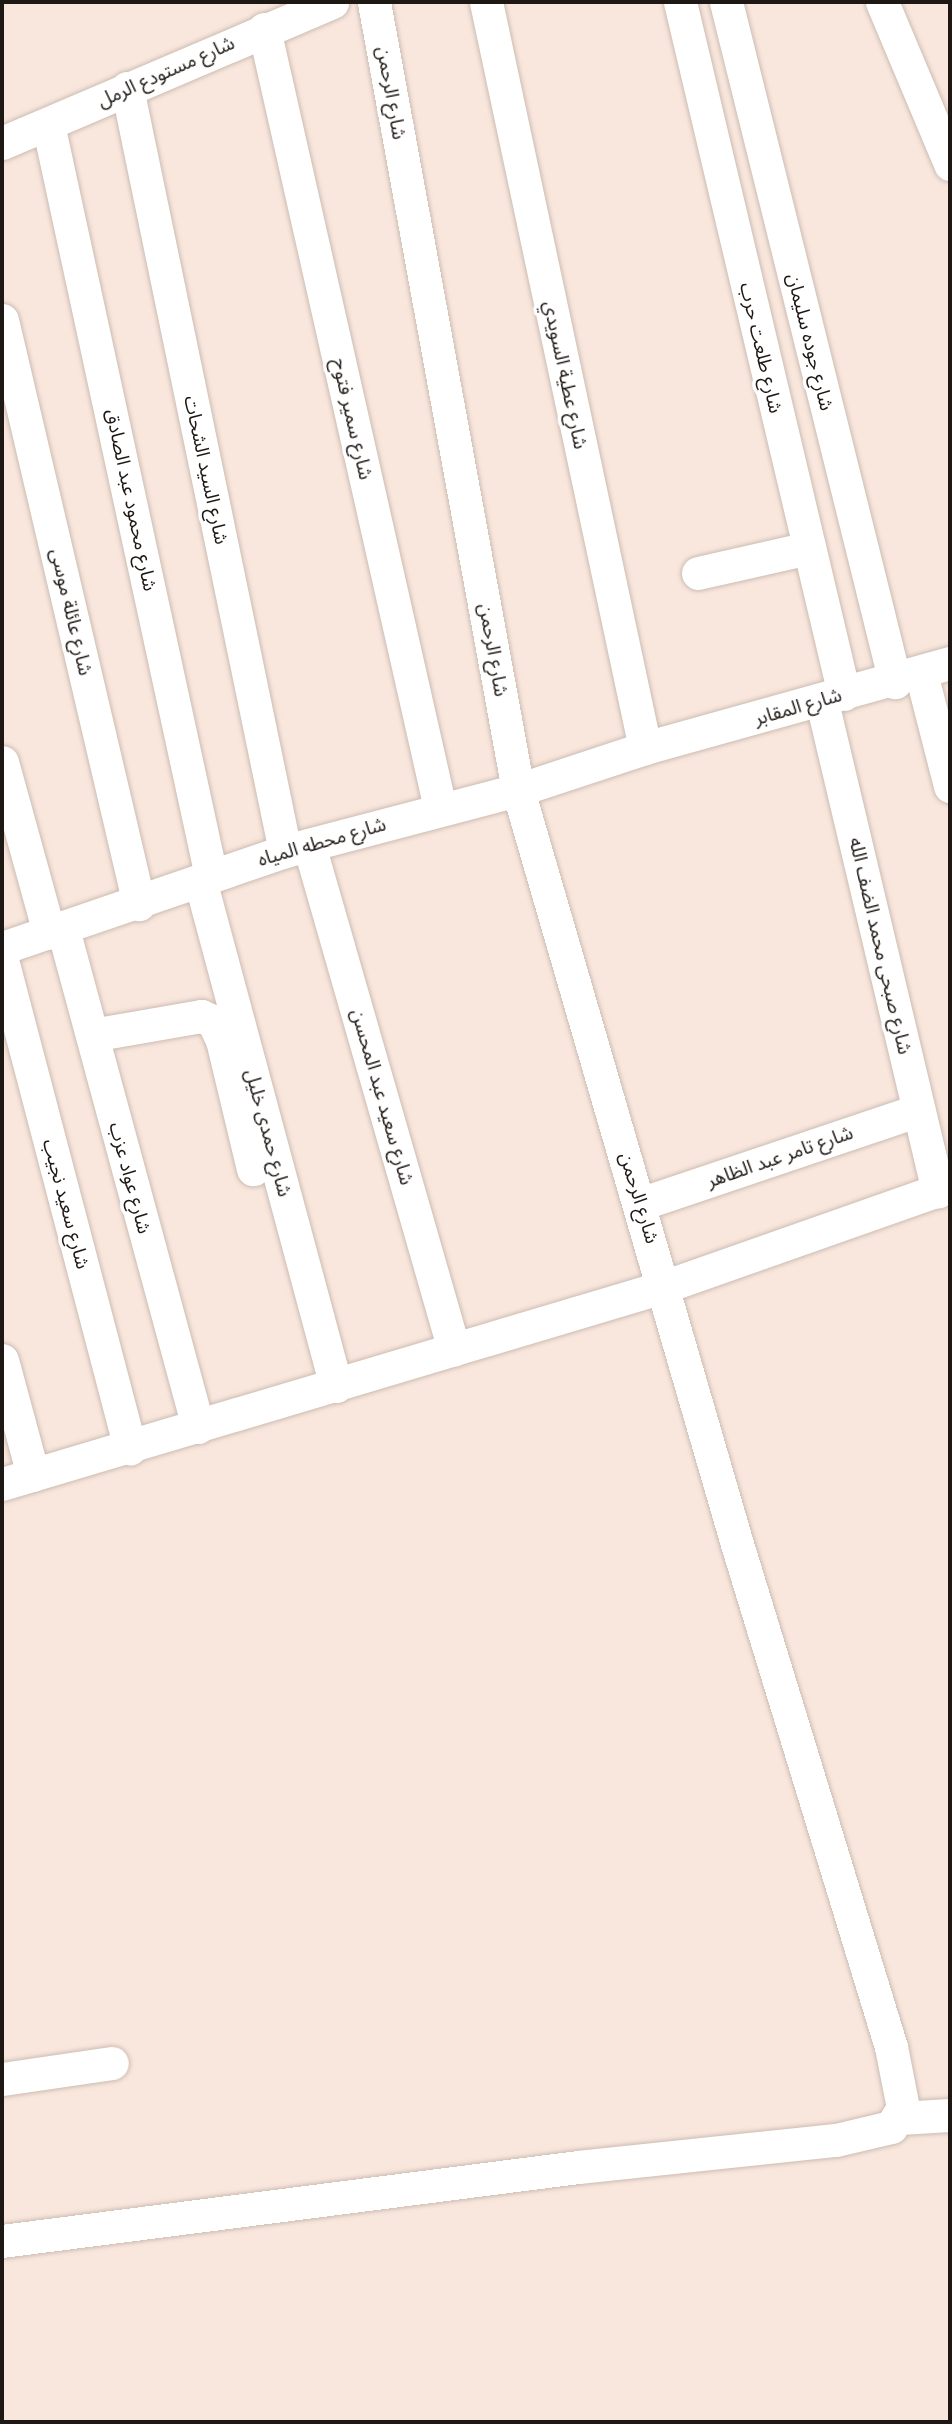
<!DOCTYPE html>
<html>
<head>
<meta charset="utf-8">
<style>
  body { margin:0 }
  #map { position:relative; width:952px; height:2424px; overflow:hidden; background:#f9e7dd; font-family:"Roboto Serif","Noto Sans Arabic",serif }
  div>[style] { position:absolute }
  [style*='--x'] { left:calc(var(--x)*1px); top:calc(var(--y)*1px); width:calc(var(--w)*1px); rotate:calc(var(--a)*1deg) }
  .roads { filter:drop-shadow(0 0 2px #ccbcb2) drop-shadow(0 0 2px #ccbcb2) }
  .street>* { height:33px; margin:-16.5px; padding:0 16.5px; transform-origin:16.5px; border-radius:16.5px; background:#fff }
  span { translate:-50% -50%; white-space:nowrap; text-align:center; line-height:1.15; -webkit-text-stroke:7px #fff; paint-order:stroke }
  .street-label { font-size:19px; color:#1e1815 }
  .frame { position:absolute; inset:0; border:4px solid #1e1815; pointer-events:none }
</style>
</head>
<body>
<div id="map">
  <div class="roads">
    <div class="street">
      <div style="--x:486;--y:2;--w:763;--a:77.97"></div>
      <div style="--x:680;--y:2;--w:711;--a:76.67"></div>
      <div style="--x:726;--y:2;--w:701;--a:76.04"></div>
      <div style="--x:882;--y:2;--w:176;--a:67.2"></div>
      <div style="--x:264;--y:29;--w:799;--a:77.27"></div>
      <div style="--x:127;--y:88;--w:779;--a:78.3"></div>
      <div style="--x:48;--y:124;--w:769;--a:77.77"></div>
      <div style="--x:2;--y:143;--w:359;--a:-23.1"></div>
      <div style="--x:2;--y:320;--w:600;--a:76.8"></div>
      <div style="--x:698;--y:573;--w:114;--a:-12.7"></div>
      <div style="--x:921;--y:673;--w:117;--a:75.6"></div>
      <div style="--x:822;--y:702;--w:503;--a:76.66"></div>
      <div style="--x:2;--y:762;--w:177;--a:74.6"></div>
      <div style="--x:309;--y:845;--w:525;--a:73.98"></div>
      <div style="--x:200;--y:880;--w:524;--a:74.96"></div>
      <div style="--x:63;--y:929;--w:516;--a:74.83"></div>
      <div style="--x:2;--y:948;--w:299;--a:-18.9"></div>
      <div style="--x:285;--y:851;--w:241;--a:-14.7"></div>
      <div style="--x:518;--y:790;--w:134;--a:-18.3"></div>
      <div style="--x:645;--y:748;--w:317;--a:-15.6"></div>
      <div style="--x:2;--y:960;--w:505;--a:75.3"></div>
      <div style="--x:92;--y:1035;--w:111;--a:-9.9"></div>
      <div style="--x:201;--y:1016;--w:13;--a:23"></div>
      <div style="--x:213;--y:1021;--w:21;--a:65"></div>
      <div style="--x:222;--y:1040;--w:133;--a:76.5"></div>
      <div style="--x:640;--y:1204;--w:294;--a:-18.6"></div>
      <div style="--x:2;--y:1360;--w:119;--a:74.9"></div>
      <div style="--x:2;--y:1484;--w:693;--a:-16.6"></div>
      <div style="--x:666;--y:1286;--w:301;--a:-19.4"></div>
      <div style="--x:2;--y:2079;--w:111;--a:-8.3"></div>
      <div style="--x:899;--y:2118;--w:51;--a:-3.4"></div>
      <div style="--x:2;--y:2241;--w:581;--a:-7.32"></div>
      <div style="--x:578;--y:2167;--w:259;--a:-6"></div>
      <div style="--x:836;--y:2140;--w:57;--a:-13.3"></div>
      <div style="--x:891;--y:2127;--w:22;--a:-58"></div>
      <div style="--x:903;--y:2108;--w:62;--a:-101.1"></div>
      <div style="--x:891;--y:2047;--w:526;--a:-107.02"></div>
      <div style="--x:737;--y:1544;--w:785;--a:-106.2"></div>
      <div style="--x:518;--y:790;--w:801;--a:-100.36"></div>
    </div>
  </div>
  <div class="street-label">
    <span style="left:166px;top:72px;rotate:-24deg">شارع مستودع الرمل</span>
    <span style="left:391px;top:93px;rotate:80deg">شارع الرحمن</span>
    <span style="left:810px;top:342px;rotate:76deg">شارع جوده سليمان</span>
    <span style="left:761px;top:348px;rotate:77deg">شارع طلعت حرب</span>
    <span style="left:565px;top:375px;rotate:78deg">شارع عطية السويدي</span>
    <span style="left:352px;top:419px;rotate:77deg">شارع سمير فتوح</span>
    <span style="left:206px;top:470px;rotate:78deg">شارع السيد الشحات</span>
    <span style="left:131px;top:500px;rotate:78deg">شارع محمود عبد الصادق</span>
    <span style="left:71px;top:612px;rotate:77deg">شارع عائلة موسى</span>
    <span style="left:493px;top:650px;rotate:80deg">شارع الرحمن</span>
    <span style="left:798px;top:707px;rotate:-16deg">شارع المقابر</span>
    <span style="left:322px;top:842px;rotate:-16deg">شارع محطه المياه</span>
    <span style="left:880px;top:946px;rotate:77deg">شارع صبحى محمد الضف الله</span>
    <span style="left:382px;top:1097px;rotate:74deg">شارع سعيد عبد المحسن</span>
    <span style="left:268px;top:1133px;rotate:75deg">شارع حمدى خليل</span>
    <span style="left:780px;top:1157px;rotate:-19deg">شارع تامر عبد الظاهر</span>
    <span style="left:130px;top:1178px;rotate:75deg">شارع عواد عزب</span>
    <span style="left:639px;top:1198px;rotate:73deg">شارع الرحمن</span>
    <span style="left:66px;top:1204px;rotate:75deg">شارع سعيد نجيب</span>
  </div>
  <div class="frame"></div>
</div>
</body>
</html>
